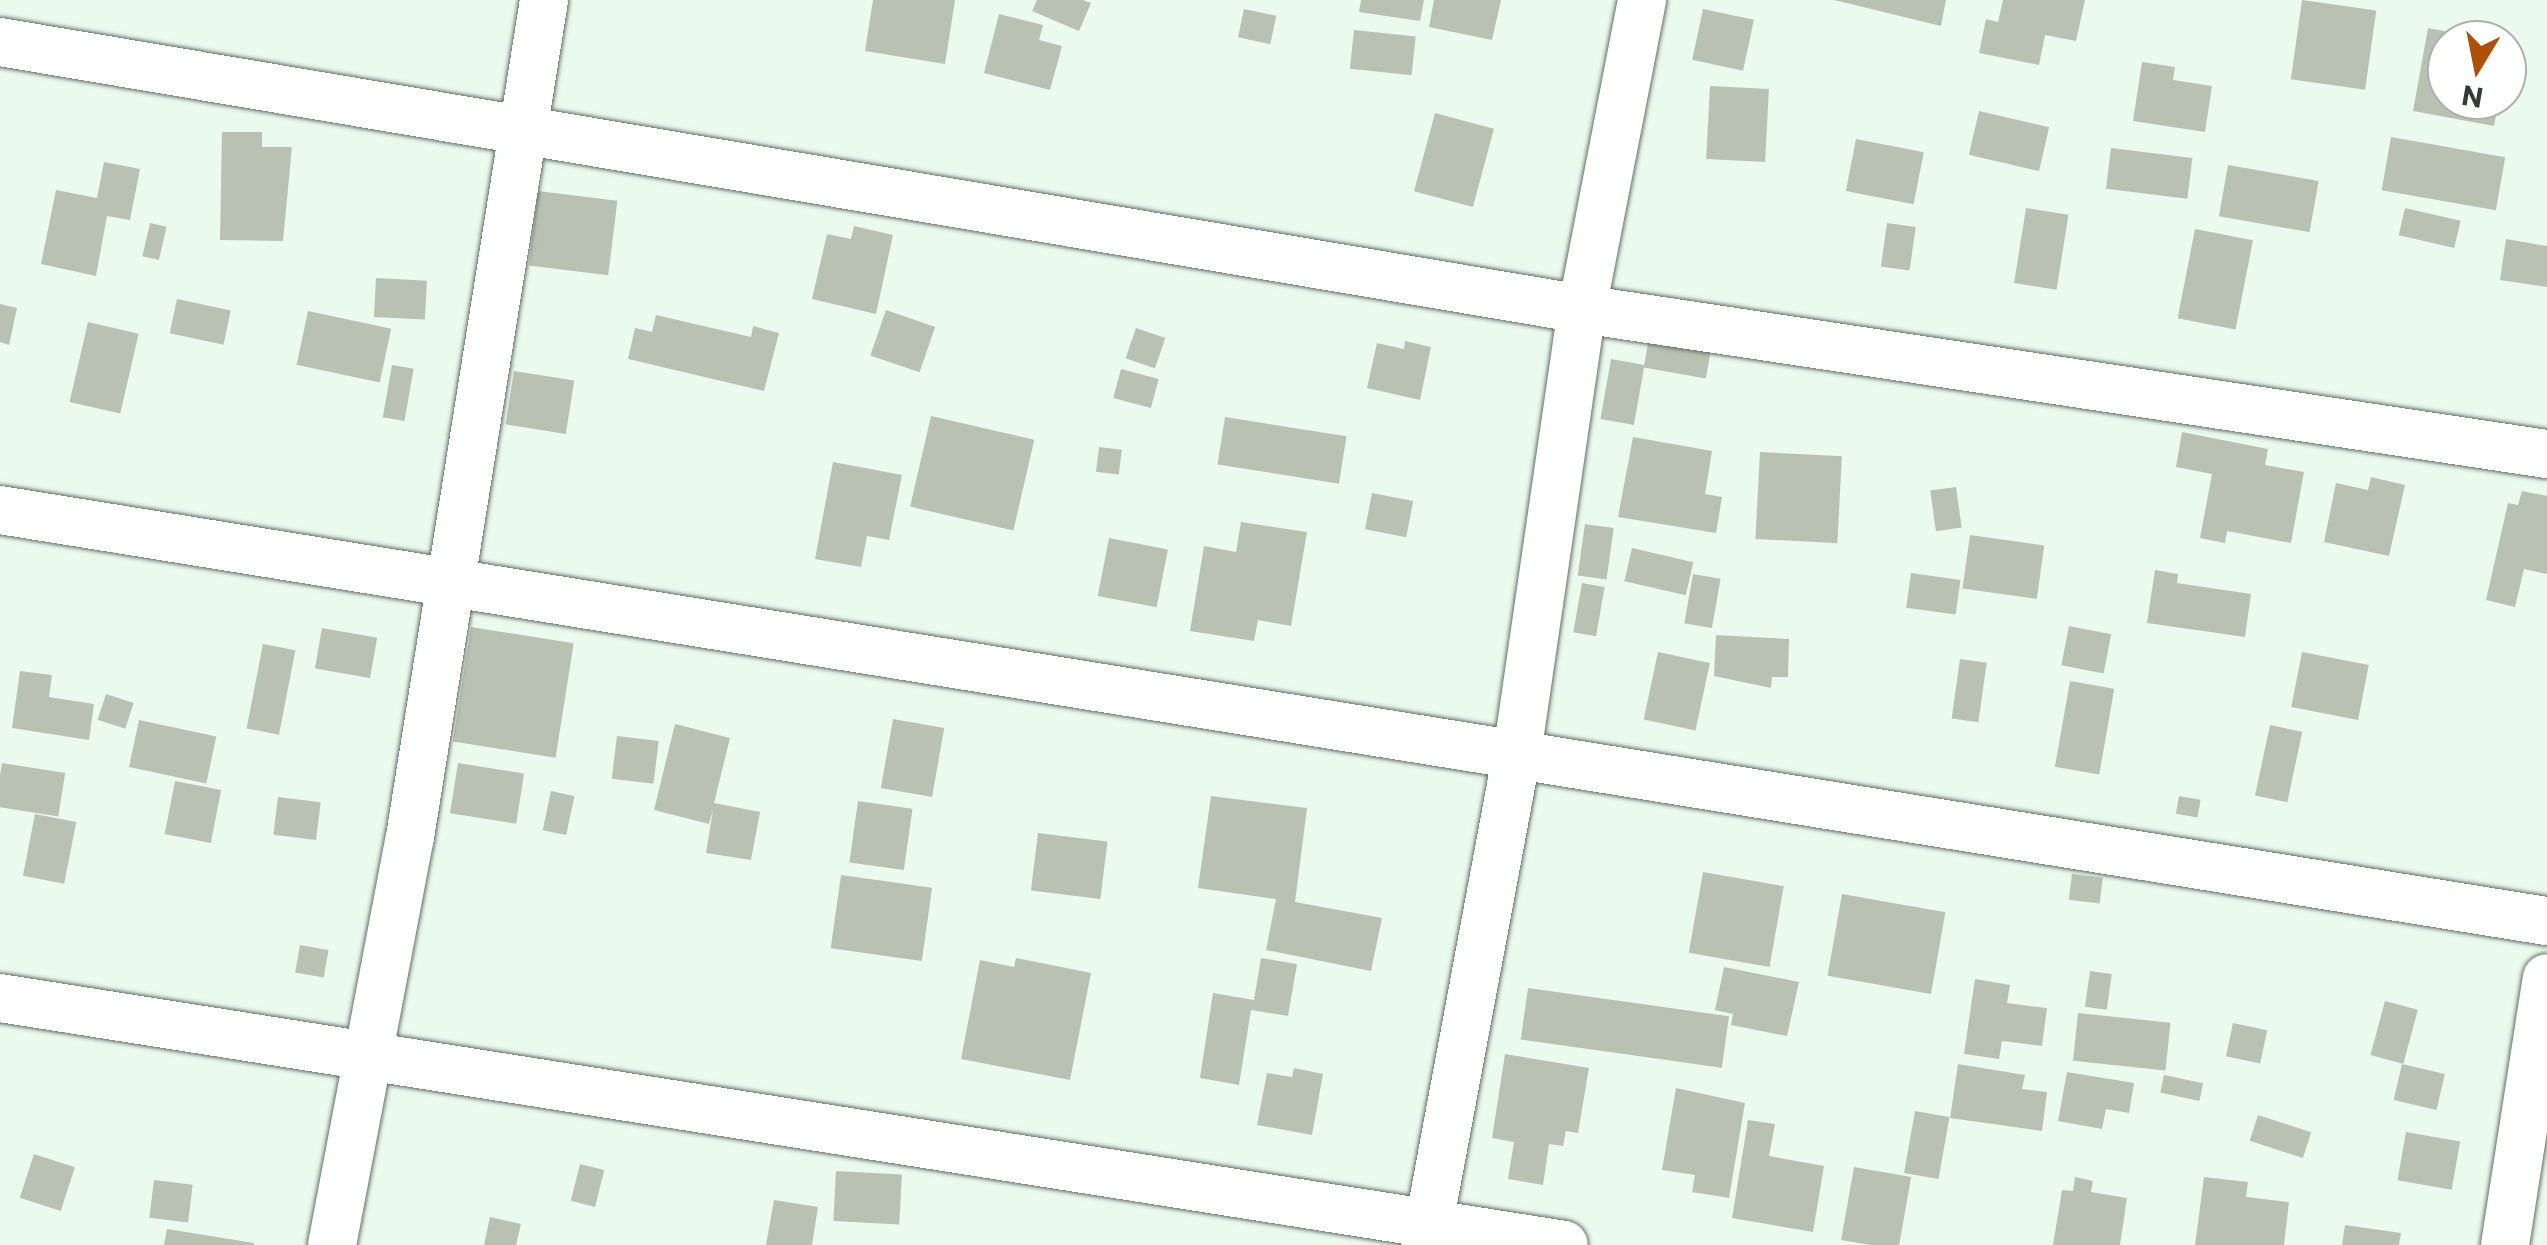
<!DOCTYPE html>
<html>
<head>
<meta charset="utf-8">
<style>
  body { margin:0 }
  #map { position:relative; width:2547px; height:1245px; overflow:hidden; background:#eafaed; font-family:Commissioner,sans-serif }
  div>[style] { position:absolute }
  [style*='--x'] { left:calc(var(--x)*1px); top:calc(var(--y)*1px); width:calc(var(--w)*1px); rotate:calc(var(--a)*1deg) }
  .building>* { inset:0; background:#b9c2b2; transform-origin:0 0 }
  .roads { filter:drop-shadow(0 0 2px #616f64) drop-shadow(0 0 2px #616f64) }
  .minor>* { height:48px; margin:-24px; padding:0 24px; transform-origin:24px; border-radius:24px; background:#fff }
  span { translate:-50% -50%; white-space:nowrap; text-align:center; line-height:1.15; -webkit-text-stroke:8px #fff; paint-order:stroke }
  .north { position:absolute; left:2427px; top:20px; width:100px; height:100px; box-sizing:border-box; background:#fff; border:2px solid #aeb0ae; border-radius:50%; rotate:190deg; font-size:28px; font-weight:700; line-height:40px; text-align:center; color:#343a35 }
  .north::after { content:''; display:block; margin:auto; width:35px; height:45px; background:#af4f05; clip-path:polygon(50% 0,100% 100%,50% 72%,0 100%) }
</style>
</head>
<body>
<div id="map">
  <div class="building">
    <div style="clip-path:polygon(873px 0,955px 0,945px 64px,865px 51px)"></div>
    <div style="clip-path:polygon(1037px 0,1083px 0,1091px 3px,1079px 31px,1032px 11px)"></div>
    <div style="clip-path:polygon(1361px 0,1424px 0,1420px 21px,1359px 12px)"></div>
    <div style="clip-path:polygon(1434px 0,1501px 0,1492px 40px,1429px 27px)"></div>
    <div style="clip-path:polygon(1834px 0,1946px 0,1941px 26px)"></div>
    <div style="clip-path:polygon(2003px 0,2085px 0,2076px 41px,2045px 35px,2039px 65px,1979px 53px,1986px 19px,1998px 22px)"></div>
    <div style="left:2302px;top:0;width:75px;height:80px;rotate:8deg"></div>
    <div style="left:1244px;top:9px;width:33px;height:29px;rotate:12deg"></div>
    <div style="left:1703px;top:9px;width:52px;height:52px;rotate:12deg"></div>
    <div style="clip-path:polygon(999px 14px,1043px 25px,1039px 40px,1062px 46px,1050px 90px,984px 73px)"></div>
    <div style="clip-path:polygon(2428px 28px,2482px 38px,2447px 40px,2447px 100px,2499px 100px,2494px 126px,2413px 111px)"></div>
    <div style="left:1354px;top:30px;width:62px;height:39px;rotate:6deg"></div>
    <div style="clip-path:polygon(2142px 62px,2175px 67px,2173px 80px,2212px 86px,2205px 132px,2133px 121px)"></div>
    <div style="left:1710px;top:86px;width:59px;height:73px;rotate:3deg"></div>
    <div style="left:1979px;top:111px;width:72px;height:45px;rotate:13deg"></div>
    <div style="left:1435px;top:113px;width:61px;height:81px;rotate:15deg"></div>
    <div style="clip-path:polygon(222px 132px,262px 132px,262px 147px,292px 147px,283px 241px,220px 240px)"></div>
    <div style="left:2391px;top:137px;width:116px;height:54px;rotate:10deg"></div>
    <div style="left:1856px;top:139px;width:69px;height:53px;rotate:11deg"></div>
    <div style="left:2111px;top:148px;width:82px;height:41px;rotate:7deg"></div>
    <div style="clip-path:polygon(104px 162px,140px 169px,130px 220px,107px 216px,96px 276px,41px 264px,56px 190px,97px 198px)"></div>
    <div style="left:2228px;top:165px;width:92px;height:52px;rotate:10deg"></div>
    <div style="left:538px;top:191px;width:80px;height:75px;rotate:7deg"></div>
    <div style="left:2026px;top:208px;width:43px;height:76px;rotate:9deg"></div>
    <div style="left:2405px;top:208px;width:57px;height:28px;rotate:13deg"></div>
    <div style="left:150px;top:223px;width:17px;height:34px;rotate:13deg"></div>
    <div style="left:1887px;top:223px;width:29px;height:44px;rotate:8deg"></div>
    <div style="clip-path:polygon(854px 226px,893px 235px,876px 314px,812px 299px,827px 234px,851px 239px)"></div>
    <div style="left:2195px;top:229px;width:59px;height:91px;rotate:11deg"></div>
    <div style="clip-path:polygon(2506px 239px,2547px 246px,2547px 287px,2500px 280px)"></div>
    <div style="left:376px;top:278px;width:51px;height:39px;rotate:3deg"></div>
    <div style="left:177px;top:299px;width:55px;height:35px;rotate:12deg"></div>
    <div style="clip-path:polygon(0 304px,17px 308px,9px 345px,0 342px)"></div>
    <div style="left:886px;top:310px;width:52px;height:48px;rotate:19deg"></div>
    <div style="left:308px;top:311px;width:85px;height:55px;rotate:12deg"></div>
    <div style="clip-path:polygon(656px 315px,751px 337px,753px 326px,779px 333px,764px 391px,628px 359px,635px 328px,652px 332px)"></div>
    <div style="left:88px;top:322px;width:52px;height:82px;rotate:13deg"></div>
    <div style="left:1136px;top:328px;width:31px;height:32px;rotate:19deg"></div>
    <div style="left:1649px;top:338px;width:63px;height:30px;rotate:10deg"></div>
    <div style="clip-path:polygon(1405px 341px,1431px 347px,1420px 400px,1367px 388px,1377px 343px,1404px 349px)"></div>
    <div style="left:1611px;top:359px;width:34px;height:61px;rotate:10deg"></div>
    <div style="left:392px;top:365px;width:22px;height:53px;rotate:10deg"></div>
    <div style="left:1121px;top:369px;width:39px;height:30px;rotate:15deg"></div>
    <div style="left:514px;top:371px;width:61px;height:54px;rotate:9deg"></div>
    <div style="left:931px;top:416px;width:106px;height:93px;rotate:13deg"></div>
    <div style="left:1225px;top:417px;width:123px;height:48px;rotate:9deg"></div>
    <div style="clip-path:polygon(2182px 432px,2268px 449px,2265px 465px,2304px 472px,2291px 543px,2227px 531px,2225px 543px,2200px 538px,2212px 474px,2176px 467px)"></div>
    <div style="clip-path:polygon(1633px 437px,1712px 451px,1705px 494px,1722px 497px,1716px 533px,1618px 517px)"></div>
    <div style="left:1099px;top:447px;width:23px;height:25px;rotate:7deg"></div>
    <div style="left:1760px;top:452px;width:82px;height:87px;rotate:3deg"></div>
    <div style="clip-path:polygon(833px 462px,902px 475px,889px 540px,867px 536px,861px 567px,815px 559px)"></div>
    <div style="clip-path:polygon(2371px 477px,2405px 485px,2389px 556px,2324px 542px,2336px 483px,2368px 490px)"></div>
    <div style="left:1956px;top:487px;width:41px;height:26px;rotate:82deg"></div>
    <div style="clip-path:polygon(2522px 491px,2547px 496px,2547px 574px,2524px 569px,2515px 607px,2486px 600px,2508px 503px,2518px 505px)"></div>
    <div style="left:1372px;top:493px;width:42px;height:37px;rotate:11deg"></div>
    <div style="clip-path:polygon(1241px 522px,1307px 532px,1291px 626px,1258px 620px,1254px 641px,1190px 631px,1204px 546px,1236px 552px)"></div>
    <div style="left:1585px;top:524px;width:29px;height:52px;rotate:8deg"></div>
    <div style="left:1970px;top:535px;width:75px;height:54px;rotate:8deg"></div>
    <div style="left:1109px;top:538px;width:60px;height:59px;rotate:11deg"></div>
    <div style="left:1632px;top:548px;width:63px;height:34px;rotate:13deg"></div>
    <div style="clip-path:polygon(2155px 570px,2178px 574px,2177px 583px,2251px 594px,2245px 637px,2147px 623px)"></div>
    <div style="left:1911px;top:573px;width:50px;height:35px;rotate:8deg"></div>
    <div style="left:1693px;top:574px;width:28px;height:50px;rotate:10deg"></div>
    <div style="left:1582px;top:583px;width:23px;height:50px;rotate:10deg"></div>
    <div style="left:2069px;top:626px;width:43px;height:40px;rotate:11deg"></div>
    <div style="left:471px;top:627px;width:104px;height:116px;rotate:9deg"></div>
    <div style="left:322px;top:628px;width:56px;height:41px;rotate:10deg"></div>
    <div style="clip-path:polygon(1716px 635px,1789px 639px,1788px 677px,1772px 677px,1771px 688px,1714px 676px)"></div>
    <div style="left:263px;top:644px;width:33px;height:86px;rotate:11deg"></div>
    <div style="left:1658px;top:652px;width:53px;height:69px;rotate:12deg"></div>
    <div style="left:2302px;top:652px;width:68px;height:56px;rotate:11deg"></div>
    <div style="left:1960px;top:659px;width:27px;height:60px;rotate:8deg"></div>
    <div style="clip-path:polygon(20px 671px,52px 675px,49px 697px,94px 704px,89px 740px,12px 728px)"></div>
    <div style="left:2070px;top:681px;width:45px;height:87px;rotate:10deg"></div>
    <div style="left:106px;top:694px;width:29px;height:27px;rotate:18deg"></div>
    <div style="left:893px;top:719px;width:52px;height:70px;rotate:10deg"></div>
    <div style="left:139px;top:720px;width:79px;height:48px;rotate:12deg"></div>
    <div style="clip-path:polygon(675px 724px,730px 738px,714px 803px,760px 812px,751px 860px,706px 853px,713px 810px,709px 824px,654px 810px)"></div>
    <div style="left:2270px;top:725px;width:33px;height:72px;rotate:12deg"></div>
    <div style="left:617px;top:736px;width:42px;height:43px;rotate:7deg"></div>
    <div style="left:2px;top:763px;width:64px;height:44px;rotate:9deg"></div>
    <div style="left:458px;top:763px;width:67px;height:51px;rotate:9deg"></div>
    <div style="left:175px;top:781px;width:47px;height:54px;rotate:11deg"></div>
    <div style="left:551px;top:791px;width:24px;height:40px;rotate:12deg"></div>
    <div style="clip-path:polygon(1211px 796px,1307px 808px,1295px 902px,1382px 918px,1371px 971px,1266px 950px,1276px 899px,1198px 888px)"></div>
    <div style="left:2179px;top:796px;width:22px;height:18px;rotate:10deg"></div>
    <div style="left:278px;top:797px;width:43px;height:38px;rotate:7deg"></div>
    <div style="left:858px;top:801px;width:55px;height:62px;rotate:8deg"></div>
    <div style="left:35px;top:814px;width:42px;height:63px;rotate:11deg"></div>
    <div style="left:1038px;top:833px;width:70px;height:58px;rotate:7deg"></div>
    <div style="left:1703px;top:872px;width:82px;height:82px;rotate:10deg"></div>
    <div style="left:2072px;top:874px;width:31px;height:26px;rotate:7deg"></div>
    <div style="left:841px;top:875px;width:92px;height:74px;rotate:8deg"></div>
    <div style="left:1842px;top:894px;width:105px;height:83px;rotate:10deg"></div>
    <div style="left:300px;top:945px;width:29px;height:28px;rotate:10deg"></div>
    <div style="clip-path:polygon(1016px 958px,1091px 973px,1070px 1080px,961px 1059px,980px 960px,1014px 967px)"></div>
    <div style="clip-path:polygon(1261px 958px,1297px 964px,1288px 1016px,1251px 1010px,1239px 1085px,1200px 1078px,1213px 993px,1254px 1000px)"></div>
    <div style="clip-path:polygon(1724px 967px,1799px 982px,1787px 1036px,1731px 1025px,1733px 1014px,1715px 1010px)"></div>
    <div style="left:2090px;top:971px;width:22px;height:36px;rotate:8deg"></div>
    <div style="clip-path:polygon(1975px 979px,2010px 985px,2007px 1003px,2047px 1008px,2042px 1046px,2002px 1041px,1999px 1059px,1964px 1054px)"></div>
    <div style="left:1528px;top:988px;width:203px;height:52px;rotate:8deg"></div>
    <div style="left:2385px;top:1001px;width:34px;height:56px;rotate:15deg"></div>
    <div style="left:2078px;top:1013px;width:93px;height:48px;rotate:6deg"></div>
    <div style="left:2233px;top:1023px;width:35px;height:34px;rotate:12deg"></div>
    <div style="clip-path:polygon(1505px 1054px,1589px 1068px,1578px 1133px,1566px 1131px,1563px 1146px,1549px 1144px,1543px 1185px,1508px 1179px,1514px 1142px,1492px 1138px)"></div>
    <div style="clip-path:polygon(1958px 1064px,2025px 1075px,2022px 1089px,2047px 1092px,2042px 1131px,1950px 1118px)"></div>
    <div style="left:2402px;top:1064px;width:44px;height:37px;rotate:13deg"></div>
    <div style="clip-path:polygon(1294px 1068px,1323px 1074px,1312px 1135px,1257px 1125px,1267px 1073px,1292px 1077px)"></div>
    <div style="clip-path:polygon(2067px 1072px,2134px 1083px,2129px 1113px,2106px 1109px,2102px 1129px,2058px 1121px)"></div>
    <div style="left:2164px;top:1075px;width:40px;height:18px;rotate:12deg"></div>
    <div style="clip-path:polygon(1676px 1088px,1745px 1103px,1729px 1198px,1692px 1192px,1695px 1175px,1662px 1170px)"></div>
    <div style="left:1915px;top:1111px;width:35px;height:63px;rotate:10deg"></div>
    <div style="left:2258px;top:1115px;width:56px;height:27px;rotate:18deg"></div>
    <div style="clip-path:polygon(1748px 1120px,1775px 1124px,1769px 1156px,1824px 1166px,1813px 1232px,1732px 1218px)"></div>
    <div style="left:2406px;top:1132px;width:55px;height:49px;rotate:10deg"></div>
    <div style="left:34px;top:1154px;width:43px;height:46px;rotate:18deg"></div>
    <div style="left:580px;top:1164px;width:25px;height:38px;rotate:14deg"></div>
    <div style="left:1854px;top:1167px;width:58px;height:74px;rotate:10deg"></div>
    <div style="left:836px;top:1171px;width:66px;height:50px;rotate:3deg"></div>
    <div style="clip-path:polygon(2075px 1177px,2093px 1181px,2091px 1192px,2127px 1198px,2120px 1245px,2053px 1245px,2062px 1190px,2073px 1191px)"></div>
    <div style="clip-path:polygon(2204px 1177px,2248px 1182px,2246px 1197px,2289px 1202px,2284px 1245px,2195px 1245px)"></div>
    <div style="left:154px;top:1180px;width:39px;height:38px;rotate:7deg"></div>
    <div style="clip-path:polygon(774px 1200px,818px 1207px,812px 1245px,766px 1245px)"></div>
    <div style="clip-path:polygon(490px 1217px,521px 1224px,516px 1245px,484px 1245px)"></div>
    <div style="clip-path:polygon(2345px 1225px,2401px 1233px,2399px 1245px,2342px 1245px)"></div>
    <div style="clip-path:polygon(167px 1229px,254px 1243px,254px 1245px,164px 1245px)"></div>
  </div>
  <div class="roads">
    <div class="minor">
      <div style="--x:0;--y:42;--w:1604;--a:9.58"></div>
      <div style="--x:1582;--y:309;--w:976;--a:8.55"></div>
      <div style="--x:0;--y:510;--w:2580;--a:9.17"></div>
      <div style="--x:0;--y:998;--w:1583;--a:8.97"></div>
      <div style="--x:332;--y:1245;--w:415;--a:-79.2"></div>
      <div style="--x:410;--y:837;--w:848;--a:-80.9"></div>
      <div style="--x:1425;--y:1245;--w:492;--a:-79.4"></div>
      <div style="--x:1516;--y:761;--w:457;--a:-81.7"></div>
      <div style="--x:1582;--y:309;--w:315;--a:-79"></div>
      <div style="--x:2505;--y:1245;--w:270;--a:-81.1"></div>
    </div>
  </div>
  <div class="north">N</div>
</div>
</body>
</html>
